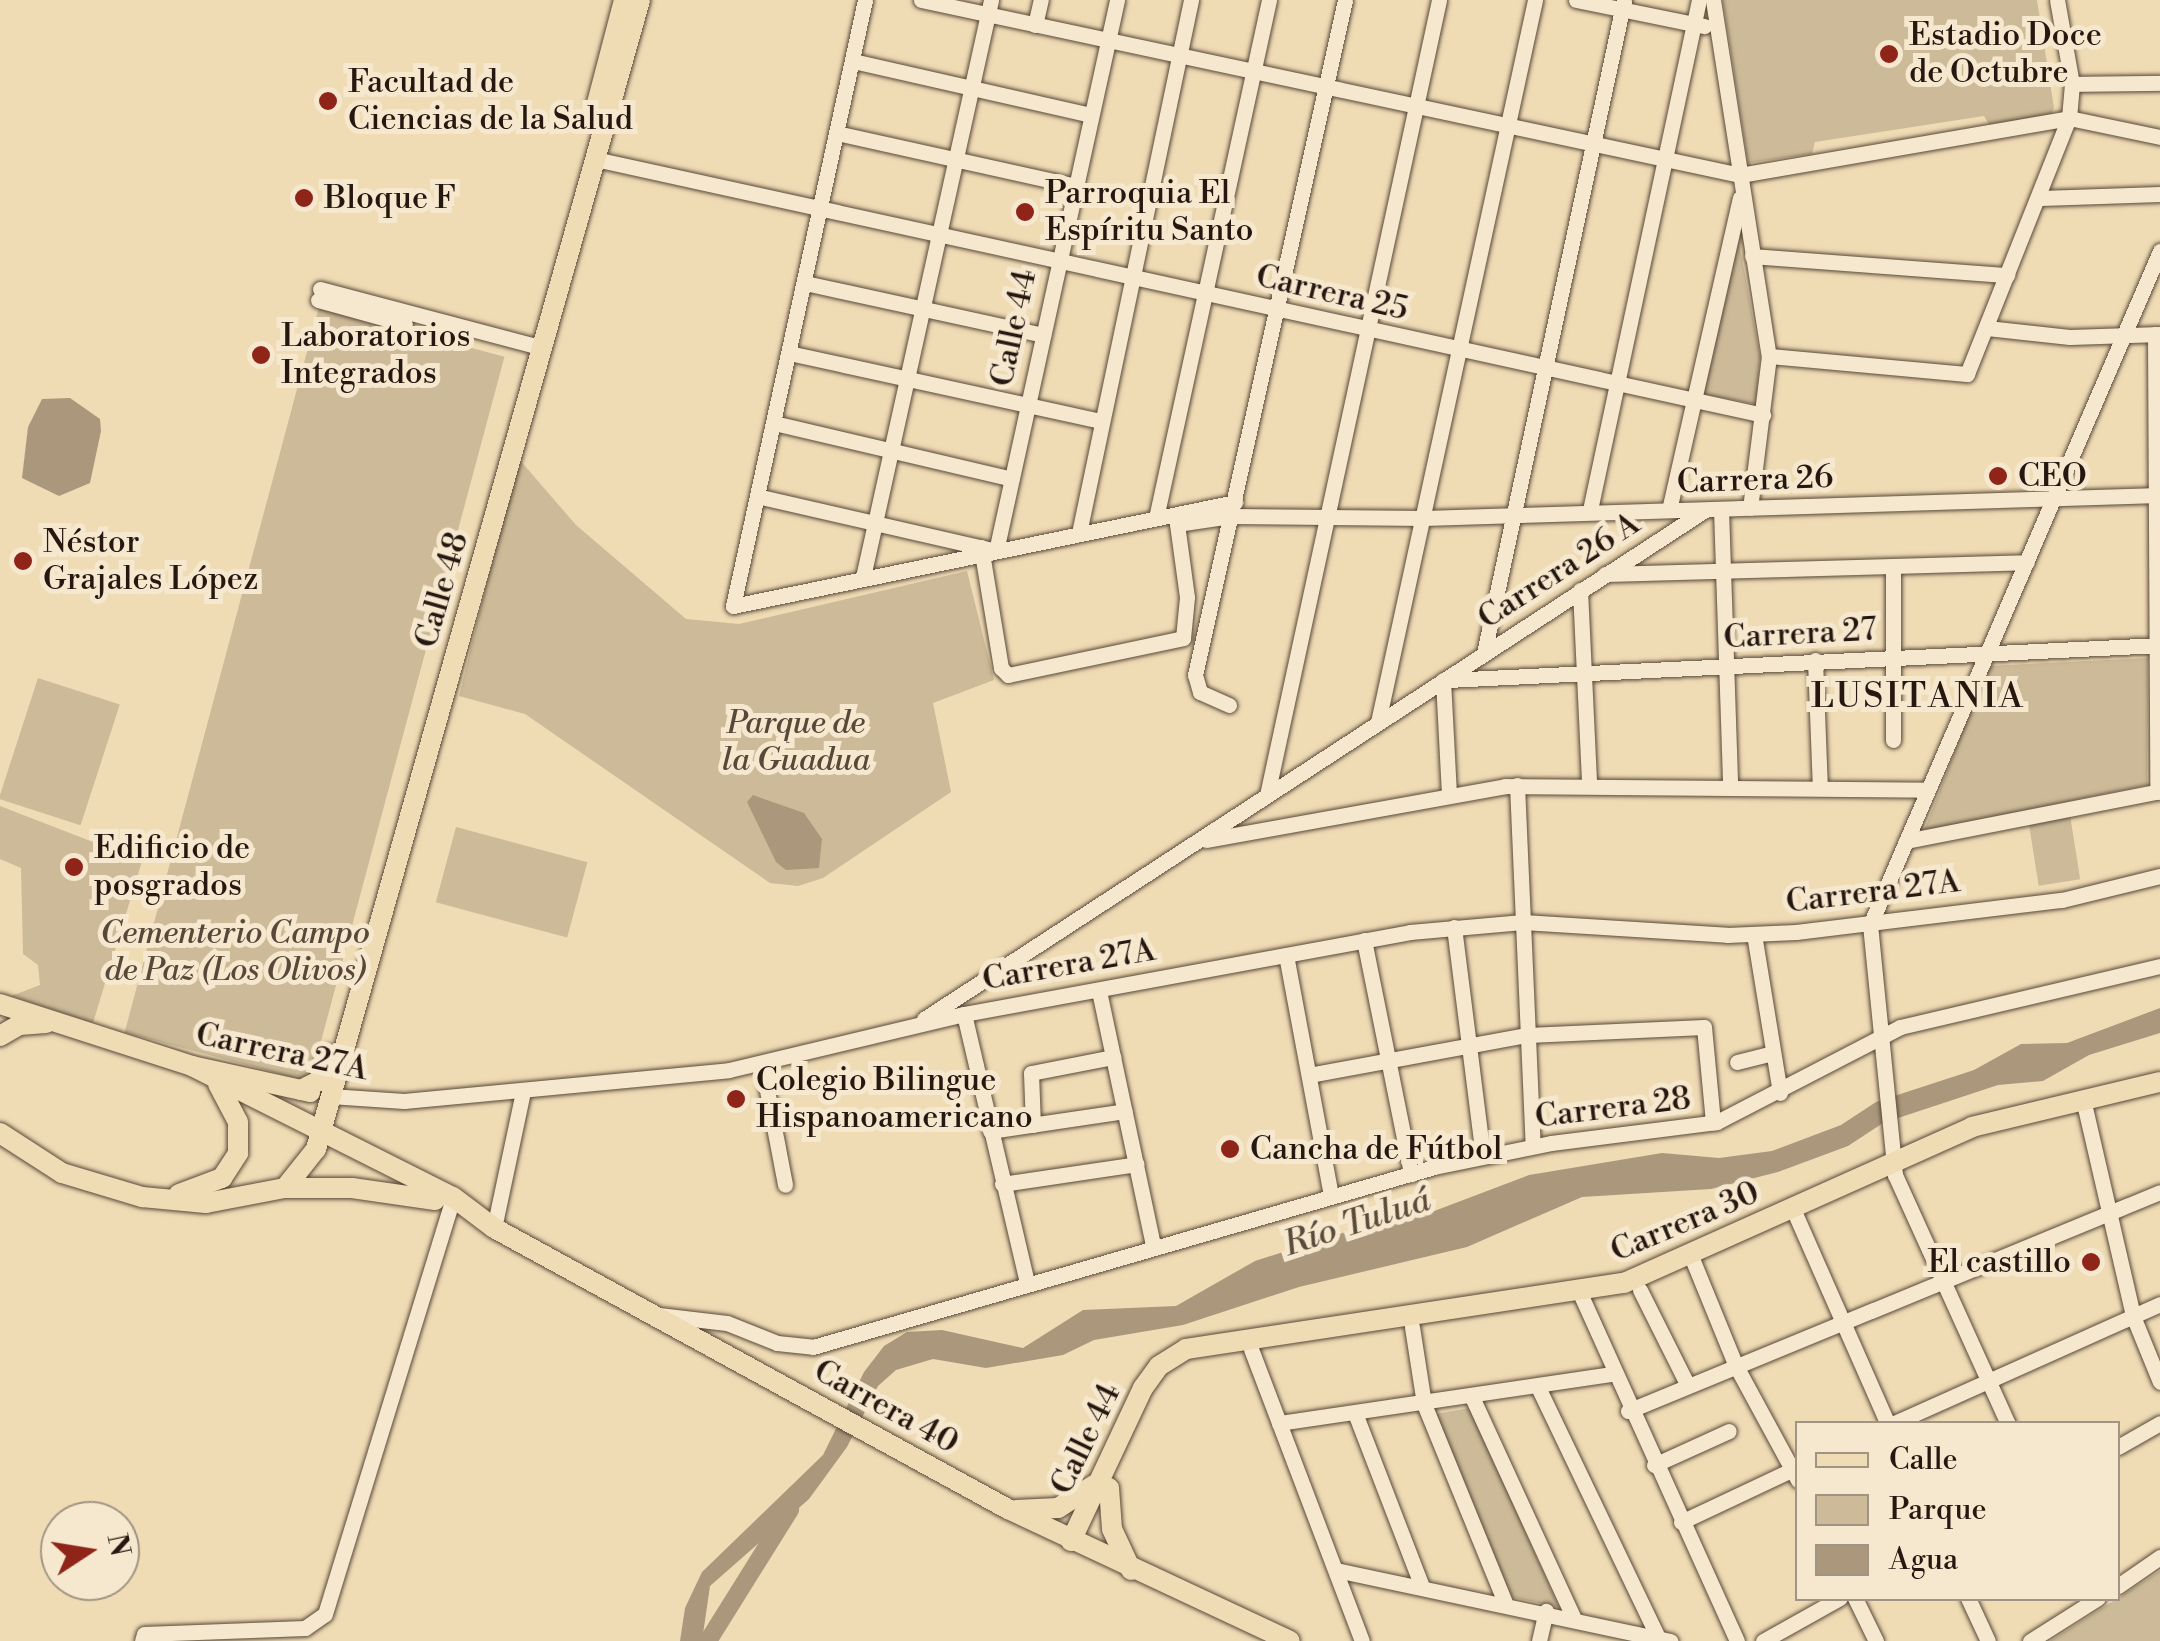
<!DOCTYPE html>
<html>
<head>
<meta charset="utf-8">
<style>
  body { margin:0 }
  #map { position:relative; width:2160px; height:1641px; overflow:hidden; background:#efdbb4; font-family:"Libre Bodoni",serif }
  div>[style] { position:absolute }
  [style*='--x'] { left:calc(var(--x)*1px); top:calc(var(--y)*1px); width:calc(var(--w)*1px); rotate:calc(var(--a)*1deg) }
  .green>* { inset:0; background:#cdba98; transform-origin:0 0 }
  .water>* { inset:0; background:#ab987c }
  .river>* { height:18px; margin:-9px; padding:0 9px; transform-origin:9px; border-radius:9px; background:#ab987c }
  .roads { filter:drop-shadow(0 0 2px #584839) drop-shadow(0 0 2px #584839) }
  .minor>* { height:15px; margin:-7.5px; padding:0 7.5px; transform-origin:7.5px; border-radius:7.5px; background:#f5e8ce }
  .major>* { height:20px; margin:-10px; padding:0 10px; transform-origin:10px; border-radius:10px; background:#efdbb4 }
  .dots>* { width:28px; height:28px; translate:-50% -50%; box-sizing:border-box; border:5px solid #f5e8ce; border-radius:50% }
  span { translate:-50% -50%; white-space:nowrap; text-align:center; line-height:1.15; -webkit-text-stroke:10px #f5e8ce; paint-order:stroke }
  .poi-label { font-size:32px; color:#261710 }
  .left { translate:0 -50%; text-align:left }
  .right { translate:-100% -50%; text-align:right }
  .street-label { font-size:32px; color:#261710 }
  .park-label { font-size:32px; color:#584839; font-style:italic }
  .neighbourhood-label { font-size:35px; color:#261710; letter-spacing:2.5px }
  .water-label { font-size:35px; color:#5b4b3b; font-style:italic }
  .legend { position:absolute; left:1795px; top:1421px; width:325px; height:180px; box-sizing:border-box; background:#f5e8ce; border:2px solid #a29482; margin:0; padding:12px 18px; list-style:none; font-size:30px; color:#261710 }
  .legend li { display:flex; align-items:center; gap:20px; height:50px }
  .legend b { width:50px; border:2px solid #a29482 }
  .north { position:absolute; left:40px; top:1501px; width:100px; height:100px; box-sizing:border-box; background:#f5e8ce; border:2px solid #a29482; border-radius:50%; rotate:78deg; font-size:28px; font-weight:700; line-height:40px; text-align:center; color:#261710 }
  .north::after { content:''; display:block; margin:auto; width:35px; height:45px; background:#8f2418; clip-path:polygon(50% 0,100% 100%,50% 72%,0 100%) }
</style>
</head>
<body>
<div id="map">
  <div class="green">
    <div style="clip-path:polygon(1723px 0,2037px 0,2054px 108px,2050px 117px,1990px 126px,1984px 116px,1815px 142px,1812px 154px,1748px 163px)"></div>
    <div style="clip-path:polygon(1737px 232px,1760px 356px,1756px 404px,1701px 394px)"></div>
    <div style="left:319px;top:307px;width:192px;height:751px;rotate:15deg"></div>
    <div style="clip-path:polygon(518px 458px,576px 525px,686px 619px,739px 624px,967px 571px,994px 680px,933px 703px,951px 792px,823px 878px,798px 886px,770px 883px,525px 714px,459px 696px)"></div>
    <div style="clip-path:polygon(2148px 658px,2147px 785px,1924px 831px,1988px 666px)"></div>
    <div style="left:38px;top:678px;width:86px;height:127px;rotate:18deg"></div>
    <div style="clip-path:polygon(0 806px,142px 861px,93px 1023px,11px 996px,40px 985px,38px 965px,23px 954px,21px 868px,0 859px)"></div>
    <div style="left:2070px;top:815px;width:65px;height:42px;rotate:81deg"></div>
    <div style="left:456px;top:827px;width:136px;height:78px;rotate:15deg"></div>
    <div style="clip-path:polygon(1470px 1408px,1559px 1607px,1510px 1597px,1435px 1414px)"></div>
    <div style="clip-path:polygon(2160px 1571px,2160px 1641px,2050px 1641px,2118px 1598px)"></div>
  </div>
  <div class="water">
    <div style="clip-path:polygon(70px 398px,100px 419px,101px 431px,90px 483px,59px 496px,22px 478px,28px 427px,42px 399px)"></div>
    <div style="clip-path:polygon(753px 795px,804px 813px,822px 839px,819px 868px,786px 870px,776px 862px,747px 802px)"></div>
    <div style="clip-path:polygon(2160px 1008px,2160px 1033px,2089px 1055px,2043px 1081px,1998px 1085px,1883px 1123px,1848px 1146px,1778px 1172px,1711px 1189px,1582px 1197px,1467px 1247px,1299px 1287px,1183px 1325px,1094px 1340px,1063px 1355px,986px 1368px,933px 1359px,896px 1370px,878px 1386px,847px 1447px,809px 1499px,710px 1586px,702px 1641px,680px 1641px,685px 1608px,702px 1572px,823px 1455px,864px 1372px,884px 1346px,907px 1332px,942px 1330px,1023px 1348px,1083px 1310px,1176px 1306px,1255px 1261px,1386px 1219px,1421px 1216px,1529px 1175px,1662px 1153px,1719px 1158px,1772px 1151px,1841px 1125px,1876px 1102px,1974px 1070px,2021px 1044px,2067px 1043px)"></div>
  </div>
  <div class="river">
    <div style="--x:708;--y:1641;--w:155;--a:-58"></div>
  </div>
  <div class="roads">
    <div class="minor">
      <div style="--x:865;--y:0;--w:620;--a:102.29"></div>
      <div style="--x:733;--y:606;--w:513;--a:-11.7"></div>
      <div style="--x:921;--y:0;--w:837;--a:12.06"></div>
      <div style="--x:1740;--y:175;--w:334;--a:-9.8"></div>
      <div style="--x:2069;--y:118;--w:93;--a:11.8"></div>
      <div style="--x:1576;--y:0;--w:131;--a:11.5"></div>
      <div style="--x:1713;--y:0;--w:360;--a:81.1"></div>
      <div style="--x:1769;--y:356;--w:153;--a:97.1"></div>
      <div style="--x:1035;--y:25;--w:26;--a:-77"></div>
      <div style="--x:853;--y:61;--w:244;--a:12.8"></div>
      <div style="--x:2072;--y:84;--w:88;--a:-0.7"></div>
      <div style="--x:841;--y:134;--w:240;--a:12.5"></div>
      <div style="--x:595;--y:159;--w:1196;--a:12.36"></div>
      <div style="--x:2041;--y:198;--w:119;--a:-1.9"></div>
      <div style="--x:1752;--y:256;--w:256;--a:4.3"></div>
      <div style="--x:805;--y:283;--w:244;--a:12.3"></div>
      <div style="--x:320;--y:289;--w:231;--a:14.8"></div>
      <div style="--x:318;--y:300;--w:90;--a:15.4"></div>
      <div style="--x:1987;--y:328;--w:83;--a:6.2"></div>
      <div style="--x:2070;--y:337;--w:90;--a:-1.9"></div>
      <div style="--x:2155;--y:334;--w:458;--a:89.7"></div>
      <div style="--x:789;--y:353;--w:319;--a:12.3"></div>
      <div style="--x:1769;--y:356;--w:199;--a:5.2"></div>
      <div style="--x:1967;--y:374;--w:276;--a:-68.3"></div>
      <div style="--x:2069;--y:118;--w:34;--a:-85"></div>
      <div style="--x:2072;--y:84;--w:85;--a:-100.1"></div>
      <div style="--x:774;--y:423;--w:244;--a:13.2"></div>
      <div style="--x:761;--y:497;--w:233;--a:12.9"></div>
      <div style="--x:1721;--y:509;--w:277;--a:88.1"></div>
      <div style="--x:1590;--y:510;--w:522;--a:-77.94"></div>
      <div style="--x:1669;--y:510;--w:320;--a:-77.2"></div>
      <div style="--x:1156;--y:518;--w:530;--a:-77.69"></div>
      <div style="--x:1079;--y:533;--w:545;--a:-78.13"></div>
      <div style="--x:981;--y:547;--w:123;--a:80.6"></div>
      <div style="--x:1001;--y:668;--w:10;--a:45"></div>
      <div style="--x:1008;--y:675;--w:179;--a:-11.9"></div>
      <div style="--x:1183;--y:638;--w:41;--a:-84.4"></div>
      <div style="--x:1187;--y:597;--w:74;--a:-97.8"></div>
      <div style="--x:1177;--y:524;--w:56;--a:-8.3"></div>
      <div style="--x:1232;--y:516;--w:192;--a:0.6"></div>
      <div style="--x:1424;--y:518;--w:736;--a:-1.79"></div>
      <div style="--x:996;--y:551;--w:564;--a:-77.61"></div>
      <div style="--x:1893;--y:567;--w:173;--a:90"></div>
      <div style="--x:1605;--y:574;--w:422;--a:-1.6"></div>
      <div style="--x:863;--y:577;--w:591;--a:-77.49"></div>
      <div style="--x:1580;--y:590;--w:193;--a:87.3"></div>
      <div style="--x:1484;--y:653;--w:668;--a:-77.9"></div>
      <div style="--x:1815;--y:660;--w:128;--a:87.8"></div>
      <div style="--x:1443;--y:680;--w:114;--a:87"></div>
      <div style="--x:1447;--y:680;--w:714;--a:-2.81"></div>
      <div style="--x:1229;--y:705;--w:32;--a:-156"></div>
      <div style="--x:1200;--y:692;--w:18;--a:-106"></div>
      <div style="--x:1195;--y:675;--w:691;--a:-77.47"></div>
      <div style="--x:1378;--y:722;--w:739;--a:-77.73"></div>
      <div style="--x:1517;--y:785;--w:361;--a:87.5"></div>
      <div style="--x:1267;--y:795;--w:813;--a:-77.79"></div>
      <div style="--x:1206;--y:840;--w:304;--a:-10.2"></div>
      <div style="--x:1505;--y:786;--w:422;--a:0.5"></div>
      <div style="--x:1906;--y:841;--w:259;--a:-11.1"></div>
      <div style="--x:1454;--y:927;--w:230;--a:82.8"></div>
      <div style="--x:1754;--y:934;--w:161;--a:80.7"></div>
      <div style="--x:1364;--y:940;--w:239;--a:78.6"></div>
      <div style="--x:1286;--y:955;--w:244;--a:79.4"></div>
      <div style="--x:1099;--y:991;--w:260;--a:78"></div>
      <div style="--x:964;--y:1014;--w:275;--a:76.8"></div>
      <div style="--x:924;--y:1019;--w:932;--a:-33.09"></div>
      <div style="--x:1737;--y:1062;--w:37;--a:-14"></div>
      <div style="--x:762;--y:1064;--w:123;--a:79.2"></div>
      <div style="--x:1309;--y:1075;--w:223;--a:-10.4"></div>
      <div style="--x:1528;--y:1035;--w:176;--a:-2.6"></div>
      <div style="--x:1704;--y:1027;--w:96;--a:84.6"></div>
      <div style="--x:330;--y:1096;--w:74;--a:3.9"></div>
      <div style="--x:404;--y:1101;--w:326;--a:-5.4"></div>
      <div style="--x:729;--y:1070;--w:242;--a:-13.4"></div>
      <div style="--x:964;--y:1014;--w:453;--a:-10.4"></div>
      <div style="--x:1410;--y:932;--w:113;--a:-5.1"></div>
      <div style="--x:1523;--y:922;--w:204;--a:3.6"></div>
      <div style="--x:1727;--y:935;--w:69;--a:-2.5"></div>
      <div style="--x:1796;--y:932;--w:268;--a:-6.9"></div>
      <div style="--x:2062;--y:900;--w:101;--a:-13.8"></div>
      <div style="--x:2083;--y:1099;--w:223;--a:77"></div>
      <div style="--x:2133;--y:1316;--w:71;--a:67.8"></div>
      <div style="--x:1033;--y:1125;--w:52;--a:-92.2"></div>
      <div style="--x:1031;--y:1073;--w:84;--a:-11"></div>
      <div style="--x:990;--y:1131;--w:136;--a:-8.4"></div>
      <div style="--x:1002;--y:1184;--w:136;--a:-8.4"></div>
      <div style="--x:1793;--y:1209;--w:235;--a:66.2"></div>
      <div style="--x:494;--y:1228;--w:140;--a:-78"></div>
      <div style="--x:1691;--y:1256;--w:119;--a:67.8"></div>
      <div style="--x:1736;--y:1366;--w:130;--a:61.5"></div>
      <div style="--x:1640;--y:1290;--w:107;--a:63.4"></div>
      <div style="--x:1579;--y:1291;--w:384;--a:65.7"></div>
      <div style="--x:659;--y:1315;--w:68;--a:6.7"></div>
      <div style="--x:727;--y:1323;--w:54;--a:21.8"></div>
      <div style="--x:777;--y:1343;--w:36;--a:6"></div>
      <div style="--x:813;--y:1347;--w:647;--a:-16.16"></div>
      <div style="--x:1434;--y:1167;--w:119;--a:-11.6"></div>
      <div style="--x:1551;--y:1143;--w:167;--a:-7.2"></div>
      <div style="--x:1717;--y:1122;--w:206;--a:-27.4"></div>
      <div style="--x:1900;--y:1027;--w:267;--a:-13.2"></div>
      <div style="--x:1412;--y:1327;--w:78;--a:81.1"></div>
      <div style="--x:1424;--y:1404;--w:214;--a:67.8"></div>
      <div style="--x:1251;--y:1349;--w:312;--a:69.2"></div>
      <div style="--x:1538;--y:1387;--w:280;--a:64.4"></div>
      <div style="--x:1472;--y:1397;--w:242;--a:65.3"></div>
      <div style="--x:1628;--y:1411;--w:575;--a:-22.37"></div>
      <div style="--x:1355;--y:1413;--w:186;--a:68.9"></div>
      <div style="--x:1279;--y:1423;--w:336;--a:-8.4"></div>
      <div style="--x:1892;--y:1424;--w:294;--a:-24.1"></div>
      <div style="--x:2008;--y:1424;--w:273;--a:-114.4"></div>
      <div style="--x:1895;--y:1175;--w:251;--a:-95.7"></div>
      <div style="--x:1870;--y:925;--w:734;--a:-66.72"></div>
      <div style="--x:2118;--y:1447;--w:48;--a:-29.7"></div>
      <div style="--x:1654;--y:1465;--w:82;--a:-24.4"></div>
      <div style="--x:1681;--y:1522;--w:129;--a:-25.2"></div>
      <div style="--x:1336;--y:1570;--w:342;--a:12"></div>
      <div style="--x:2118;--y:1586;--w:51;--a:-34.6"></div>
      <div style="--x:1855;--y:1598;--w:48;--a:64"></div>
      <div style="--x:1968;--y:1598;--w:47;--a:65.1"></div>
      <div style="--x:142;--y:1641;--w:7;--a:-74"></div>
      <div style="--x:144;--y:1634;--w:161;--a:-2.1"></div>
      <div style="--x:305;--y:1628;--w:24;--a:-35"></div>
      <div style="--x:325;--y:1614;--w:436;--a:-72.9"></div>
      <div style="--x:1539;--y:1641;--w:31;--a:-77"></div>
      <div style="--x:1763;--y:1641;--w:88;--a:-29.2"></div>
      <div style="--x:2030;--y:1641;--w:80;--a:-32.3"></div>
    </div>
    <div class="major">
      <div style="--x:597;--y:103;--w:106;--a:-75.3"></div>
      <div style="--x:0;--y:1004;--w:202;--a:17.9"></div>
      <div style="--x:192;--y:1066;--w:121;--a:12.4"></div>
      <div style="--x:0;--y:1036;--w:22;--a:-30"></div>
      <div style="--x:19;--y:1025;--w:27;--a:-4"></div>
      <div style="--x:192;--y:1066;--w:292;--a:26.7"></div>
      <div style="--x:453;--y:1197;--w:51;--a:37.1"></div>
      <div style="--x:494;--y:1228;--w:586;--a:28.67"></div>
      <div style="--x:1008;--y:1509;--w:311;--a:25.1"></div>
      <div style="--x:301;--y:1090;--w:20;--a:-27"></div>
      <div style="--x:319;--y:1081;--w:28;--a:-71"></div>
      <div style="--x:0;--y:1133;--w:74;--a:32.8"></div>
      <div style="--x:62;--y:1173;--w:84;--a:16.7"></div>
      <div style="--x:142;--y:1197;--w:64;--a:5.4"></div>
      <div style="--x:206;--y:1203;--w:80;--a:-10.8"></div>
      <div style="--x:285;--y:1188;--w:67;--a:0"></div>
      <div style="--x:352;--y:1188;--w:84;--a:8.2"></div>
      <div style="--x:285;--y:1188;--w:50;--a:-51.5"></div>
      <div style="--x:316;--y:1149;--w:1194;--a:-74.25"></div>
      <div style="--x:179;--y:1194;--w:46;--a:-20.4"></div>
      <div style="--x:222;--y:1178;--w:30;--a:-57"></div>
      <div style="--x:238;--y:1153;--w:31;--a:-90"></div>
      <div style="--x:238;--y:1122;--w:43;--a:-117.8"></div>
      <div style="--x:1109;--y:1488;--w:41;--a:85.8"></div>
      <div style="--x:1112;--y:1529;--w:45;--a:65.1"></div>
      <div style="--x:1016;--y:1510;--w:42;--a:-2.7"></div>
      <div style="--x:1058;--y:1508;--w:43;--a:-32.6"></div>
      <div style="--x:1071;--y:1541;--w:169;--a:-64.8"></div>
      <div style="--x:1143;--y:1388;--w:27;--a:-54"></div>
      <div style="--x:1159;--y:1366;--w:32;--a:-32"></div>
      <div style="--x:1186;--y:1349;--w:443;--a:-8.6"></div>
      <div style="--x:1624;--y:1283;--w:381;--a:-24.1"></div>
      <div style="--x:1972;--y:1127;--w:193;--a:-13.5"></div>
    </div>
  </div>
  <div class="dots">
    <div style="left:1889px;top:54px;background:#8f2418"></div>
    <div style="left:328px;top:101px;background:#8f2418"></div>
    <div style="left:304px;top:198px;background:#8f2418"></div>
    <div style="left:1025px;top:212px;background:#8f2418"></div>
    <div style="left:261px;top:355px;background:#8f2418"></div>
    <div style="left:1998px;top:476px;background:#8f2418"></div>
    <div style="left:23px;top:561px;background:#8f2418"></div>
    <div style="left:74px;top:867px;background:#8f2418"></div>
    <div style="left:736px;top:1099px;background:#8f2418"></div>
    <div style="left:1230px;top:1149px;background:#8f2418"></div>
    <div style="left:2091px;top:1262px;background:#8f2418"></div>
  </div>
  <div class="poi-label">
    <span class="left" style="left:1909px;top:54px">Estadio Doce<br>de Octubre</span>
    <span class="left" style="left:348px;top:101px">Facultad de<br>Ciencias de la Salud</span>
    <span class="left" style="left:1045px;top:212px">Parroquia El<br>Espíritu Santo</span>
    <span class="left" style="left:324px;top:198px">Bloque F</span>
    <span class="left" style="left:281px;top:355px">Laboratorios<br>Integrados</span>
    <span class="left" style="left:2018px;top:476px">CEO</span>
    <span class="left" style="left:43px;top:561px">Néstor<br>Grajales López</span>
    <span class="left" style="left:94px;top:867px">Edificio de<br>posgrados</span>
    <span class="left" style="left:756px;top:1099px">Colegio Bilingue<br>Hispanoamericano</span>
    <span class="left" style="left:1250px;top:1149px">Cancha de Fútbol</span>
    <span class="right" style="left:2071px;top:1262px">El castillo</span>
  </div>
  <div class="street-label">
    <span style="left:1332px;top:293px;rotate:13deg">Carrera 25</span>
    <span style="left:1014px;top:328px;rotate:-78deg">Calle 44</span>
    <span style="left:1755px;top:480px;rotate:-2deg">Carrera 26</span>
    <span style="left:1559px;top:571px;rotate:-33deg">Carrera 26 A</span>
    <span style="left:442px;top:590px;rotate:-74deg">Calle 48</span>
    <span style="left:1800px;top:634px;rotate:-3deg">Carrera 27</span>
    <span style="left:1873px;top:892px;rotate:-7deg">Carrera 27A</span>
    <span style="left:1069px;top:965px;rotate:-10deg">Carrera 27A</span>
    <span style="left:282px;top:1052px;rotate:12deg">Carrera 27A</span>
    <span style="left:1613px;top:1108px;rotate:-7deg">Carrera 28</span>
    <span style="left:1685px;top:1222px;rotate:-23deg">Carrera 30</span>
    <span style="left:886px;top:1407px;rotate:29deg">Carrera 40</span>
    <span style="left:1086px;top:1439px;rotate:-64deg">Calle 44</span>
  </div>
  <div class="park-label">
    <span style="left:796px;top:742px">Parque de<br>la Guadua</span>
    <span style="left:235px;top:952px">Cementerio Campo<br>de Paz (Los Olivos)</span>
  </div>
  <div class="neighbourhood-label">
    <span style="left:1918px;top:697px">LUSITANIA</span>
  </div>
  <div class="water-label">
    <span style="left:1357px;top:1223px;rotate:-18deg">Río Tuluá</span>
  </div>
  <ul class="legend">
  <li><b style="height:12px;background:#efdbb4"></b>Calle</li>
  <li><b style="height:28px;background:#cdba98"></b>Parque</li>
  <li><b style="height:28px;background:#ab987c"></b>Agua</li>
  </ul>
  <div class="north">N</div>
</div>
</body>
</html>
